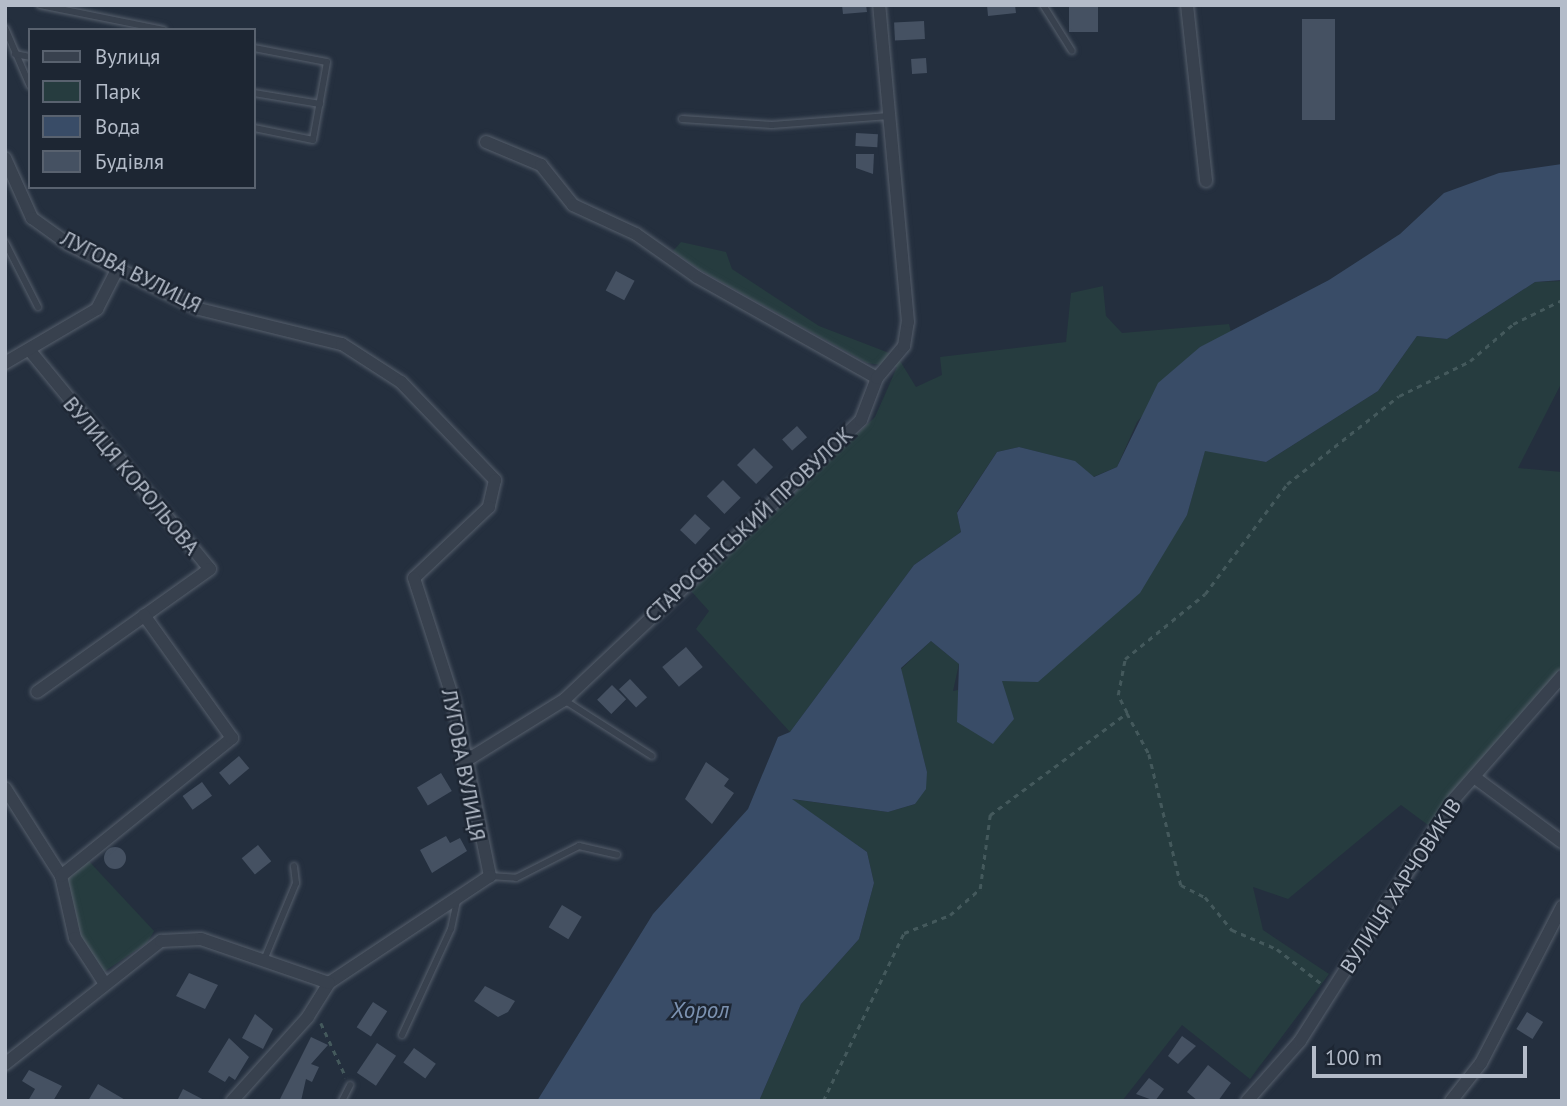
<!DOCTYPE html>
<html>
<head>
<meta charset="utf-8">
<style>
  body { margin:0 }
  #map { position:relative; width:1567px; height:1106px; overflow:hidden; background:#242f3e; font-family:"PT Sans",sans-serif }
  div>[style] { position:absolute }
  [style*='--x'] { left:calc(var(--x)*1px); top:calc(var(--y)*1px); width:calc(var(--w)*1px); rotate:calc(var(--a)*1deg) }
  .green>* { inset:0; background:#263c3f }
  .water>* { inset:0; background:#394c67 }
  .building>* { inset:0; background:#455162; transform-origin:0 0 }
  .round { border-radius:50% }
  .path>* { height:2.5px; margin-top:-1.25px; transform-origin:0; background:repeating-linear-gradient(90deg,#44595c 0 5px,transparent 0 10px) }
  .roads { filter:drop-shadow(0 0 2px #565f6c) drop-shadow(0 0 2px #565f6c) }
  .service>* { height:6px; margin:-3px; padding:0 3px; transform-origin:3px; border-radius:3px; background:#38414e }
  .minor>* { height:12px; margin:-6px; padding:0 6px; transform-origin:6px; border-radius:6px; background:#38414e }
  span { translate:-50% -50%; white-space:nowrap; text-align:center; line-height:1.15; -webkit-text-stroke:5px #1d2633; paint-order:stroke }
  .street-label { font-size:21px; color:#b4bcc9 }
  .water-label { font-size:23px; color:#7c92b1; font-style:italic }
  .frame { position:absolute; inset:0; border:7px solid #b4bcc9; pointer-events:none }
  .legend { position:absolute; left:28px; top:28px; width:228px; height:161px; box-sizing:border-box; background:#1d2633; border:2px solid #59626f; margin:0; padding:9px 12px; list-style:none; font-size:21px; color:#b4bcc9 }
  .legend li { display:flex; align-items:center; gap:14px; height:35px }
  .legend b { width:35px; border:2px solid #59626f }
  .scale { position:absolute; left:1312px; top:1046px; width:215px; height:32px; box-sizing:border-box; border:4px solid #b4bcc9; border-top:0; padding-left:9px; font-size:21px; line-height:24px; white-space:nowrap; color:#b4bcc9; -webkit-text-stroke:5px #1d2633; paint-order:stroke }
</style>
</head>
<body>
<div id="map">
  <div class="green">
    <div style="clip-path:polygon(681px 242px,726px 252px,732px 269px,819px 326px,897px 356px,916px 387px,942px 375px,940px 357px,1066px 342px,1071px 293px,1103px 286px,1106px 316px,1122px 333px,1229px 324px,1232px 336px,1200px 347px,1137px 422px,1117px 467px,1093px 477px,1074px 461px,1019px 447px,997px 452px,957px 512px,961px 532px,914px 565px,790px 732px,696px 629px,709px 611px,691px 591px,875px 417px,897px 367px,867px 363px,700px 270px,673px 251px)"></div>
    <div style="clip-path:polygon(1562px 281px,1562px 382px,1518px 468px,1562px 472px,1562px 676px,1428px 825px,1401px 805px,1288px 899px,1253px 887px,1263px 930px,1329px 974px,1250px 1079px,1182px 1025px,1122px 1101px,759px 1101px,801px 1004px,859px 939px,874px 883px,867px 852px,791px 799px,888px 812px,915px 804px,927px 772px,901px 669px,931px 641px,959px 664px,953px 691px,1001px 681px,1187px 515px,1205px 450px,1266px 462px,1378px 391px,1417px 336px,1447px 339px,1535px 282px)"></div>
    <div style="clip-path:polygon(85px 857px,154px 931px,147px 943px,99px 975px,75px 938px,61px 876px)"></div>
  </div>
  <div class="water">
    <div style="clip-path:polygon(1562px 164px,1562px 280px,1535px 282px,1447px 339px,1417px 336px,1378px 391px,1266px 462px,1205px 451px,1187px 515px,1140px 593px,1038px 682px,1002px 681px,1014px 719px,993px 744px,957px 722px,959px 664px,931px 641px,901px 668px,927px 772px,926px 789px,915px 804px,888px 812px,792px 799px,867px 852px,874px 883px,859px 939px,801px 1004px,759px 1101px,537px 1101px,653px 914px,748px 809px,778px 737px,790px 732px,914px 565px,961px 532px,957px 513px,997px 452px,1019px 447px,1075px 461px,1094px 477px,1117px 467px,1158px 383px,1200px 347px,1329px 280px,1400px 234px,1444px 193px,1499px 173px)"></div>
  </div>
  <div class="building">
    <div style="clip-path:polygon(842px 5px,866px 5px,867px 12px,843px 14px)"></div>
    <div style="clip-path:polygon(987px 5px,1015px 5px,1016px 13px,988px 16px)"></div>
    <div style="left:1069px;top:5px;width:29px;height:27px"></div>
    <div style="left:1302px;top:19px;width:33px;height:101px"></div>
    <div style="left:924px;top:21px;width:18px;height:30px;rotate:87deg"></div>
    <div style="left:926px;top:58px;width:15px;height:15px;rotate:86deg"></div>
    <div style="left:856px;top:133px;width:22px;height:13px;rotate:3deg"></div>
    <div style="clip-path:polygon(856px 154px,874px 154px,873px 174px,856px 168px)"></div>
    <div style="left:616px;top:271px;width:21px;height:22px;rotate:28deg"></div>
    <div style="left:797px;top:426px;width:15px;height:20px;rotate:48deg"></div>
    <div style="left:754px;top:448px;width:27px;height:24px;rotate:45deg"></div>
    <div style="left:723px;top:480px;width:25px;height:23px;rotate:45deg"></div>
    <div style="left:695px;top:514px;width:21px;height:22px;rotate:43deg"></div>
    <div style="left:686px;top:647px;width:26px;height:31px;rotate:50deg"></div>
    <div style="left:630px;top:679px;width:25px;height:15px;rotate:47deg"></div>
    <div style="left:612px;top:685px;width:20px;height:21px;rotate:45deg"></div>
    <div style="left:239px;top:756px;width:16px;height:26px;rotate:50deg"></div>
    <div style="clip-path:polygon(706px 762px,729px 779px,724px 786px,734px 793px,712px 824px,685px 799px)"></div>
    <div style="left:441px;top:773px;width:21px;height:28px;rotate:59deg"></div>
    <div style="left:202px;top:782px;width:17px;height:24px;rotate:54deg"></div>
    <div style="clip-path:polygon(446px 836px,450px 843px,460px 838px,467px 851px,432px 873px,420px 850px)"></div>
    <div style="left:258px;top:845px;width:21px;height:21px;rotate:51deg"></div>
    <div class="round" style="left:104px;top:847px;width:22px;height:22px"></div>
    <div style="left:562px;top:905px;width:23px;height:26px;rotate:31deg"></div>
    <div style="clip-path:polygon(189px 973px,218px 985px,205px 1009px,176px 996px)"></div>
    <div style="clip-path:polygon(485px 986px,515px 1001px,508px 1012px,498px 1017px,474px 1001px)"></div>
    <div style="left:373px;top:1002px;width:17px;height:30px;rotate:33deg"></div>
    <div style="left:1527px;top:1012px;width:19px;height:20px;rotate:32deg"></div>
    <div style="clip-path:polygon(255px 1014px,273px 1029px,263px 1049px,242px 1038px)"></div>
    <div style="clip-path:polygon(1182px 1036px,1196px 1046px,1178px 1064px,1168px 1056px)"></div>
    <div style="clip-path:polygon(311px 1037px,328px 1045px,311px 1064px,319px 1067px,312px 1082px,306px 1079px,301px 1101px,279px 1101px)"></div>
    <div style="clip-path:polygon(229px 1038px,249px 1057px,235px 1080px,229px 1076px,225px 1082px,208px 1072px)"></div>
    <div style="left:377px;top:1043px;width:23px;height:36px;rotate:34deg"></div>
    <div style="left:414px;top:1048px;width:27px;height:18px;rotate:36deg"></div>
    <div style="clip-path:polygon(1208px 1065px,1231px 1083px,1218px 1101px,1198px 1101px,1187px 1092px)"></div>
    <div style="clip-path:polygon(29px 1070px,62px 1086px,53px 1101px,28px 1101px,35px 1089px,22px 1081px)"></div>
    <div style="clip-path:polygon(1149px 1078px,1164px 1089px,1155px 1101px,1136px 1094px)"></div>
    <div style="clip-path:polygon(98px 1084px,127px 1101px,88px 1101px)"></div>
    <div style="clip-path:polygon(183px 1089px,206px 1101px,177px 1101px)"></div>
  </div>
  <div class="path">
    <div style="--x:1127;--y:713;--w:47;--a:61.8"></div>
    <div style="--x:1149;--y:754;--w:135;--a:76.3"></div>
    <div style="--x:1181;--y:885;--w:27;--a:27"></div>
    <div style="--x:1205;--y:897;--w:43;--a:50.7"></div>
    <div style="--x:1232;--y:930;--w:49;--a:22.9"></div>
    <div style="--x:1277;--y:949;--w:57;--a:37.9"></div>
    <div style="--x:321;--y:1023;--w:60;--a:65.2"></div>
    <div style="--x:823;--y:1101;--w:187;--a:-64.3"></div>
    <div style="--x:904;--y:933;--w:49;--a:-21.4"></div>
    <div style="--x:950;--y:915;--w:40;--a:-41"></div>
    <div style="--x:980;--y:889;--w:75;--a:-82.3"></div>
    <div style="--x:990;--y:815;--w:171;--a:-36.7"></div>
    <div style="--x:1127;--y:713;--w:20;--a:-117"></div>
    <div style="--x:1118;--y:695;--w:37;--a:-79"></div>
    <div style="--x:1125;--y:659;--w:103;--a:-39.1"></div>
    <div style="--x:1205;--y:594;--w:137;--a:-53.3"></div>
    <div style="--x:1287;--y:484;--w:142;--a:-38.2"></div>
    <div style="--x:1399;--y:396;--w:79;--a:-26.2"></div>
    <div style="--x:1470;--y:361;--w:57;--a:-40.7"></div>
    <div style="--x:1513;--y:324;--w:55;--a:-26.1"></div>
  </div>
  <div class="roads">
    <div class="service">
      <div style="--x:40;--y:5;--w:126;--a:11.4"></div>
      <div style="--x:1043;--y:5;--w:54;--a:57.8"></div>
      <div style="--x:5;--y:28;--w:63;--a:66.7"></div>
      <div style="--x:254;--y:48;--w:74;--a:10.9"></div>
      <div style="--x:327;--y:62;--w:79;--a:100.2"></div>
      <div style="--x:313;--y:140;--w:60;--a:-168.5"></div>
      <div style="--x:15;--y:54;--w:15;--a:11"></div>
      <div style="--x:254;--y:93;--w:67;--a:9.5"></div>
      <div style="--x:682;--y:119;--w:90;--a:3.8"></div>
      <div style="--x:772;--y:125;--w:117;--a:-4.4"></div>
      <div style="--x:5;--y:242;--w:73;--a:63.1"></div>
      <div style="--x:564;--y:700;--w:104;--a:32.5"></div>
      <div style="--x:490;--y:876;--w:26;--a:4"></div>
      <div style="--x:516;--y:878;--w:71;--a:-26.9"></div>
      <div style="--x:579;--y:846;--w:39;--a:13"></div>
      <div style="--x:264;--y:960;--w:83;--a:-67.4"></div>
      <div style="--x:296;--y:883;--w:17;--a:-97"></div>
      <div style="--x:402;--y:1035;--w:117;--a:-65.2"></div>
      <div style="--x:451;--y:929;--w:29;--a:-78"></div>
      <div style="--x:342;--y:1101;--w:18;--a:-63"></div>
    </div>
    <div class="minor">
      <div style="--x:1187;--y:5;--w:177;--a:83.8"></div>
      <div style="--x:486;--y:142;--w:60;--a:22.7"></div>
      <div style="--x:541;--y:165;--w:51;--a:51.3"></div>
      <div style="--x:573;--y:205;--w:69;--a:24.7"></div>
      <div style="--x:636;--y:234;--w:75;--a:35.2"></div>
      <div style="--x:697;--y:277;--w:206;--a:29.3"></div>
      <div style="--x:5;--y:158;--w:66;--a:65.8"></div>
      <div style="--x:32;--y:218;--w:44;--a:35.8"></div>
      <div style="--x:68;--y:244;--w:146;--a:26.4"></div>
      <div style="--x:199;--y:309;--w:147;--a:13.8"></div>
      <div style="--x:342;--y:344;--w:70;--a:32.8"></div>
      <div style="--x:401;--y:382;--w:136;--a:46.2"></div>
      <div style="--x:495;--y:480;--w:28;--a:103"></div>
      <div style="--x:489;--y:507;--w:103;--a:136.6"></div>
      <div style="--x:414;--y:578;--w:130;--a:72.1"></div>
      <div style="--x:454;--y:702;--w:178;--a:78.3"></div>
      <div style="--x:490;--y:876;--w:193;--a:146.4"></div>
      <div style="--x:329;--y:983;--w:40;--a:122"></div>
      <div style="--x:308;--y:1017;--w:113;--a:132.1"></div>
      <div style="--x:31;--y:352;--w:281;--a:50.5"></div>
      <div style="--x:210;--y:569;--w:212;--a:144.6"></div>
      <div style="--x:5;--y:363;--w:107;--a:-30.4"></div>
      <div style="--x:97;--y:309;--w:44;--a:-62.9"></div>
      <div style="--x:464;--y:762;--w:118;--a:-31.8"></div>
      <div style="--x:564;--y:700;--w:408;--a:-43.3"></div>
      <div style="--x:861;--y:420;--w:45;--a:-69.1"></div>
      <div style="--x:877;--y:378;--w:42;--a:-49.8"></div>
      <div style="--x:904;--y:346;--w:24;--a:-81"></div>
      <div style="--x:908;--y:322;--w:318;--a:-95.2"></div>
      <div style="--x:1474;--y:777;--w:109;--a:36.5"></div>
      <div style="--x:5;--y:788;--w:104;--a:57.5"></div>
      <div style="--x:61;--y:876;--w:64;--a:77.3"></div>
      <div style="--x:75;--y:938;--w:55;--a:56.9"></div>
      <div style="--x:61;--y:876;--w:220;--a:-38.9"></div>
      <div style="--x:232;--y:738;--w:151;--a:-125.6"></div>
      <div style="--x:5;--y:1064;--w:199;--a:-38.3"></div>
      <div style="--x:161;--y:941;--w:40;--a:-2.9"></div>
      <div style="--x:201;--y:939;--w:135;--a:19"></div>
      <div style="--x:1247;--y:1101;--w:80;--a:-48.5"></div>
      <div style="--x:1300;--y:1041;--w:287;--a:-57.5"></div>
      <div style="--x:1454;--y:799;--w:164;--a:-48.7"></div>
      <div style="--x:1451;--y:1101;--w:48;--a:-51.7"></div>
      <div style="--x:1481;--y:1063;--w:176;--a:-62.6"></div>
    </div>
  </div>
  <div class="street-label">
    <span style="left:131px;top:272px;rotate:27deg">ЛУГОВА ВУЛИЦЯ</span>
    <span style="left:131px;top:476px;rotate:50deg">ВУЛИЦЯ КОРОЛЬОВА</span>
    <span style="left:749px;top:525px;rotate:-43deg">СТАРОСВІТСЬКИЙ ПРОВУЛОК</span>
    <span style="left:463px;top:765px;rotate:79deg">ЛУГОВА ВУЛИЦЯ</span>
    <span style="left:1401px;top:886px;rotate:-57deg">ВУЛИЦЯ ХАРЧОВИКІВ</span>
  </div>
  <div class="water-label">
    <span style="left:700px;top:1010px">Хорол</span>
  </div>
  <div class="frame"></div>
  <ul class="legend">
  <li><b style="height:9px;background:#38414e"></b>Вулиця</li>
  <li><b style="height:19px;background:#263c3f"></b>Парк</li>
  <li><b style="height:19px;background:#394c67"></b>Вода</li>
  <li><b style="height:19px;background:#455162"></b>Будівля</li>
  </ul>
  <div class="scale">100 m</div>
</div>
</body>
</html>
